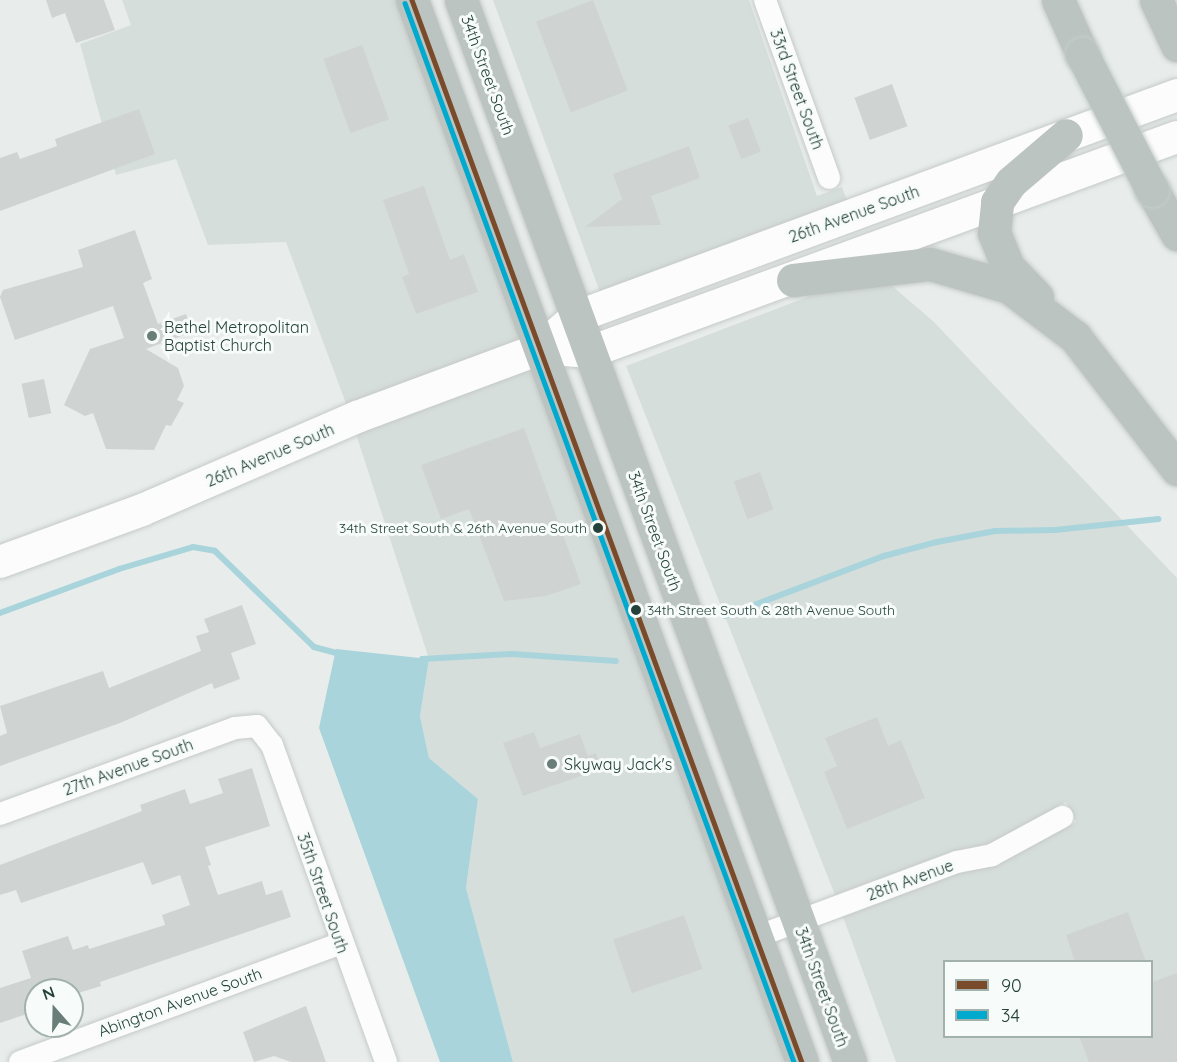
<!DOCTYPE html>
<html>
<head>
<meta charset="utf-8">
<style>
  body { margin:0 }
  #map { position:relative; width:1177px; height:1062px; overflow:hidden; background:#e8edeb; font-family:Quicksand,sans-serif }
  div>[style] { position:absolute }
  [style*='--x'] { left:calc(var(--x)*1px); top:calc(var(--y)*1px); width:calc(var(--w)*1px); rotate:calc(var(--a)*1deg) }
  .built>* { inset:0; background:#d6dedb }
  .water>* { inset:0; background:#a9d4db }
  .stream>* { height:6px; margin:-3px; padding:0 3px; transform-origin:3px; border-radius:3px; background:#a9d4db }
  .building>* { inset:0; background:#cfd4d2; transform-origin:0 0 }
  .roads { filter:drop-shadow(0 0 2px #c5cac8) drop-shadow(0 0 2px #c5cac8) }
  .street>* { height:22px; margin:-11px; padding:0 11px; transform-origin:11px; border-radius:11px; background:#fcfcfc }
  .secondary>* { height:32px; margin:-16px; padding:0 16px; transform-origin:16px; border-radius:16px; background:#fcfcfc }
  .highway>* { height:33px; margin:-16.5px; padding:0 16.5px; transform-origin:16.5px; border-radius:16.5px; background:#bcc4c2 }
  .bridges { filter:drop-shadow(0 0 2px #c3ccc9) drop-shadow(0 0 2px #c3ccc9) }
  .highway-bridge>* { height:33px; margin:-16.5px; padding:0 16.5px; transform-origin:16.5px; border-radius:16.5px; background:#bcc4c2 }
  .bus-1>* { height:4.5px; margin:-2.25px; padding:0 2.25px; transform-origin:2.25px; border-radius:2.25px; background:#7a4b2a }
  .bus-2>* { height:4.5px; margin:-2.25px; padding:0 2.25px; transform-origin:2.25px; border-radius:2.25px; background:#00a9ce }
  .dots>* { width:16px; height:16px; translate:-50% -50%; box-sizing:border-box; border:3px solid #f7fbf9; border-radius:50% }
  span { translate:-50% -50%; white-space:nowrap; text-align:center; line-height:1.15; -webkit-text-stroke:6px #f7fbf9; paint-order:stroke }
  .bus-label { font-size:14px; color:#24423a }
  .right { translate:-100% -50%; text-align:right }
  .left { translate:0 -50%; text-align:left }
  .street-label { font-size:16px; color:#24423a }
  .poi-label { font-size:16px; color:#24423a }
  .legend { position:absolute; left:943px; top:960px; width:210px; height:78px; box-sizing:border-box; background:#f7fbf9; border:2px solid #a3b1ad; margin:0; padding:8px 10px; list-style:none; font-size:18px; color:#24423a }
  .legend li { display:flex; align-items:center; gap:12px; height:30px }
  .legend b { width:30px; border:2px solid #a3b1ad }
  .north { position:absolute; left:24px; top:978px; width:60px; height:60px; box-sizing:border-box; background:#f7fbf9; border:2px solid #a3b1ad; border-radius:50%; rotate:340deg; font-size:16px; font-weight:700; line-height:24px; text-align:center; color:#24423a }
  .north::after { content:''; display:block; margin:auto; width:21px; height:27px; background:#697e78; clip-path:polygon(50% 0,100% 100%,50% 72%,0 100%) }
</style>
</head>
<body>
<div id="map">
  <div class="built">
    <div style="clip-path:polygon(122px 0,401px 0,527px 341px,348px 409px,286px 242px,208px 245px,176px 159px,116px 175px,80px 44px,131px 25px)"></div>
    <div style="clip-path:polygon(493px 0,749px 0,817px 196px,842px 187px,848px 203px,601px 295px)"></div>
    <div style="clip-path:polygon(evenodd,884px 279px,934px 322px,1177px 578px,1177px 1062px,896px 1062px,843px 917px,960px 873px,997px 865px,1076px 822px,1066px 802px,988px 844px,953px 851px,835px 895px,626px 366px,844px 283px,884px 279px,944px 962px,1152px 962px,1152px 1036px,944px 1036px,944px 962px)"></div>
    <div style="clip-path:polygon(535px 363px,593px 524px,784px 1062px,513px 1062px,466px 888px,478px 799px,429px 758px,420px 716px,429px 659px,355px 431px)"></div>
  </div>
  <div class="water">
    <div style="clip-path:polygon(336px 649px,429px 659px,420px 716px,429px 758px,478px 799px,466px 888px,513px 1062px,440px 1062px,319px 728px)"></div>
  </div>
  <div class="stream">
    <div style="--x:0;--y:613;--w:127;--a:-20.3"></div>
    <div style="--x:119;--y:569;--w:77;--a:-16.6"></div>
    <div style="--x:193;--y:547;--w:22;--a:10"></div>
    <div style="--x:215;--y:551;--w:138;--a:44.1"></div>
    <div style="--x:314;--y:647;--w:28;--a:15"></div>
    <div style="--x:725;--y:616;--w:170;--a:-20.7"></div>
    <div style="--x:884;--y:556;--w:55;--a:-14.8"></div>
    <div style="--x:937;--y:542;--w:59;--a:-10.7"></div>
    <div style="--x:995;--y:531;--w:60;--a:-1"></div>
    <div style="--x:1055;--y:530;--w:104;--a:-6.1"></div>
    <div style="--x:422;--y:659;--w:90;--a:-3.2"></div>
    <div style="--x:512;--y:654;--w:104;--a:3.9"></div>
  </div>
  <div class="building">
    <div style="clip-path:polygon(46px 0,104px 0,115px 30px,76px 43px,65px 13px,52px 18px)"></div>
    <div style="left:593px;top:0;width:97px;height:61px;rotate:69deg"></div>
    <div style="left:362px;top:45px;width:79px;height:41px;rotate:70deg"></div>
    <div style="left:892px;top:84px;width:45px;height:40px;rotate:70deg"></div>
    <div style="clip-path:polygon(139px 109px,155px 154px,0 211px,0 158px,17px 152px,20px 159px,57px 146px,55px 139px)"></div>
    <div style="left:748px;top:118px;width:36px;height:21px;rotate:69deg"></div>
    <div style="clip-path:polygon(689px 146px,700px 178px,651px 196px,661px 225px,585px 227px,622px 199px,613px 174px)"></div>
    <div style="clip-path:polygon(424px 186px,450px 260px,464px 254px,478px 292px,416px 314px,402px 277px,409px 274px,383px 200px)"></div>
    <div style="clip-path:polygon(135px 230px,152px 279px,143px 283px,158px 324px,186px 314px,192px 332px,146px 349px,178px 368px,184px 386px,177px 400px,184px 403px,171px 426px,166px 425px,154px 450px,106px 449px,93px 413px,85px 416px,64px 405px,90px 349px,124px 338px,113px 306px,15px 340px,0 297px,3px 290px,83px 267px,78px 250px)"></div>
    <div style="left:44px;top:379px;width:35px;height:23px;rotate:78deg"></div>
    <div style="clip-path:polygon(524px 428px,581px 584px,546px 596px,504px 601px,469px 509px,441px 519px,421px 465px)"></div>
    <div style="left:760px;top:472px;width:40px;height:28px;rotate:70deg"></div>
    <div style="clip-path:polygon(242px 605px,256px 644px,231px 653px,240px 679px,214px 689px,212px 683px,120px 723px,0 766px,0 736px,7px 733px,0 706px,103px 671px,109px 688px,201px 651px,196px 636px,209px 632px,204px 619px)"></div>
    <div style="clip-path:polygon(877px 717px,888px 746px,901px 740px,925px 798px,847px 829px,824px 772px,837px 766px,825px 738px)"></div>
    <div style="clip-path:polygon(534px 732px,540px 748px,580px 734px,588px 756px,596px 753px,601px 769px,523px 796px,503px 743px)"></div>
    <div style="clip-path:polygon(252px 768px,270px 826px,205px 847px,211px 865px,208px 866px,218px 895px,262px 881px,266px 895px,282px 890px,291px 917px,100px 982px,101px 986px,72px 995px,72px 990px,36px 990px,36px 1011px,0 1023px,0 988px,31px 978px,22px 951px,68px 936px,73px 950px,88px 945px,89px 949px,165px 925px,162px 915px,190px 905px,180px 875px,152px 885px,143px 862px,21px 903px,16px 890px,0 895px,0 865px,142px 811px,140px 805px,185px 789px,190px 804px,223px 793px,218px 779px)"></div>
    <div style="clip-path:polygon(1128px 912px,1146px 962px,1075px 962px,1066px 935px)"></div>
    <div style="left:684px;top:915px;width:57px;height:75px;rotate:71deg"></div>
    <div style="clip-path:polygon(1177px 973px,1177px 1062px,1089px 1062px,1079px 1036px,1152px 1036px,1152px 982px)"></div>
    <div style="clip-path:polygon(306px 1006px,326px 1062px,291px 1062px,274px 1056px,254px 1062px,243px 1032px)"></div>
  </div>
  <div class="roads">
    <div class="street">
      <div style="--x:765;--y:0;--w:189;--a:70.2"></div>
      <div style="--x:0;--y:814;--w:250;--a:-20.1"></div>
      <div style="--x:235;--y:728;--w:22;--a:-5"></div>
      <div style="--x:257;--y:726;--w:24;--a:52"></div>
      <div style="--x:272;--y:745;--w:337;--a:70.2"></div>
      <div style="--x:756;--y:937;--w:215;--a:-20.5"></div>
      <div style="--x:957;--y:862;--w:36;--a:-11"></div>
      <div style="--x:992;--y:855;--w:80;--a:-28.5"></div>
      <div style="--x:20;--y:1062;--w:342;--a:-20.3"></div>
    </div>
    <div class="secondary">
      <div style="--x:565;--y:350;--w:25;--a:5"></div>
      <div style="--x:590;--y:352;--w:625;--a:-20.12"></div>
      <div style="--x:0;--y:562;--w:151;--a:-20.1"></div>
      <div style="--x:142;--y:510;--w:234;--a:-23.4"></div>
      <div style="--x:357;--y:417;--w:195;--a:-20.4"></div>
      <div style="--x:540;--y:349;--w:48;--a:-41.6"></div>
      <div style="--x:576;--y:317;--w:641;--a:-20.27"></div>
    </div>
    <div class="highway">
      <div style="--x:412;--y:0;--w:1131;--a:69.84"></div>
      <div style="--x:461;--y:0;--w:1131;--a:69.88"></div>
      <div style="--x:1058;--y:0;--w:59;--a:66"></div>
      <div style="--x:1156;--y:0;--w:50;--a:65"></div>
      <div style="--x:1152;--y:190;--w:51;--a:60.4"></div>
      <div style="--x:793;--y:280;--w:138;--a:-6.7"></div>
      <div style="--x:930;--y:264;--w:82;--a:16.2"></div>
      <div style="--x:1009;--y:287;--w:83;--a:37.1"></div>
      <div style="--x:1075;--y:337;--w:167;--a:52.3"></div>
      <div style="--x:1037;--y:297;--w:42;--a:-134"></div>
      <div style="--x:1008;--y:267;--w:37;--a:-112"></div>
      <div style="--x:994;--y:233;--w:31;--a:-84"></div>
      <div style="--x:997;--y:202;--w:24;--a:-55"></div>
      <div style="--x:1011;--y:182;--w:72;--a:-40.5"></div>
    </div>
  </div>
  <div class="bridges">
    <div class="highway-bridge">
      <div style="--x:1082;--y:54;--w:153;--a:62.8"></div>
    </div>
  </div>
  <div class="bus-1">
    <div style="--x:412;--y:0;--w:1131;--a:69.84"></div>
  </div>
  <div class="bus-2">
    <div style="--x:405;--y:3;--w:1128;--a:69.83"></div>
  </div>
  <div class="dots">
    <div style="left:152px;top:336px;background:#697e78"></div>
    <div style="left:598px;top:528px;background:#24423a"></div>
    <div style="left:636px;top:610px;background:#24423a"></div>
    <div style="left:552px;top:764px;background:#697e78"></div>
  </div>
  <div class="bus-label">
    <span class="right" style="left:587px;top:528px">34th Street South &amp; 26th Avenue South</span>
    <span class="left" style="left:647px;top:610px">34th Street South &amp; 28th Avenue South</span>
  </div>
  <div class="street-label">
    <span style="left:488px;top:75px;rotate:70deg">34th Street South</span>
    <span style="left:797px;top:89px;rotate:70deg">33rd Street South</span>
    <span style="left:854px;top:214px;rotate:-20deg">26th Avenue South</span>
    <span style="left:270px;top:455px;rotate:-23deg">26th Avenue South</span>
    <span style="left:655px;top:531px;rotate:70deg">34th Street South</span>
    <span style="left:128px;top:767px;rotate:-20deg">27th Avenue South</span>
    <span style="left:910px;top:880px;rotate:-20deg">28th Avenue</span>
    <span style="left:323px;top:893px;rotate:71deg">35th Street South</span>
    <span style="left:822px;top:987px;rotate:70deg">34th Street South</span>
    <span style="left:180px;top:1002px;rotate:-20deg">Abington Avenue South</span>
  </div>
  <div class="poi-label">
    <span class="left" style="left:164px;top:336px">Bethel Metropolitan<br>Baptist Church</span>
    <span class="left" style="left:564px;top:764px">Skyway Jack's</span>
  </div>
  <ul class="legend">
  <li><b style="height:8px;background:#7a4b2a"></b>90</li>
  <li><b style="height:8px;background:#00a9ce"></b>34</li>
  </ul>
  <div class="north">N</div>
</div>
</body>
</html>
